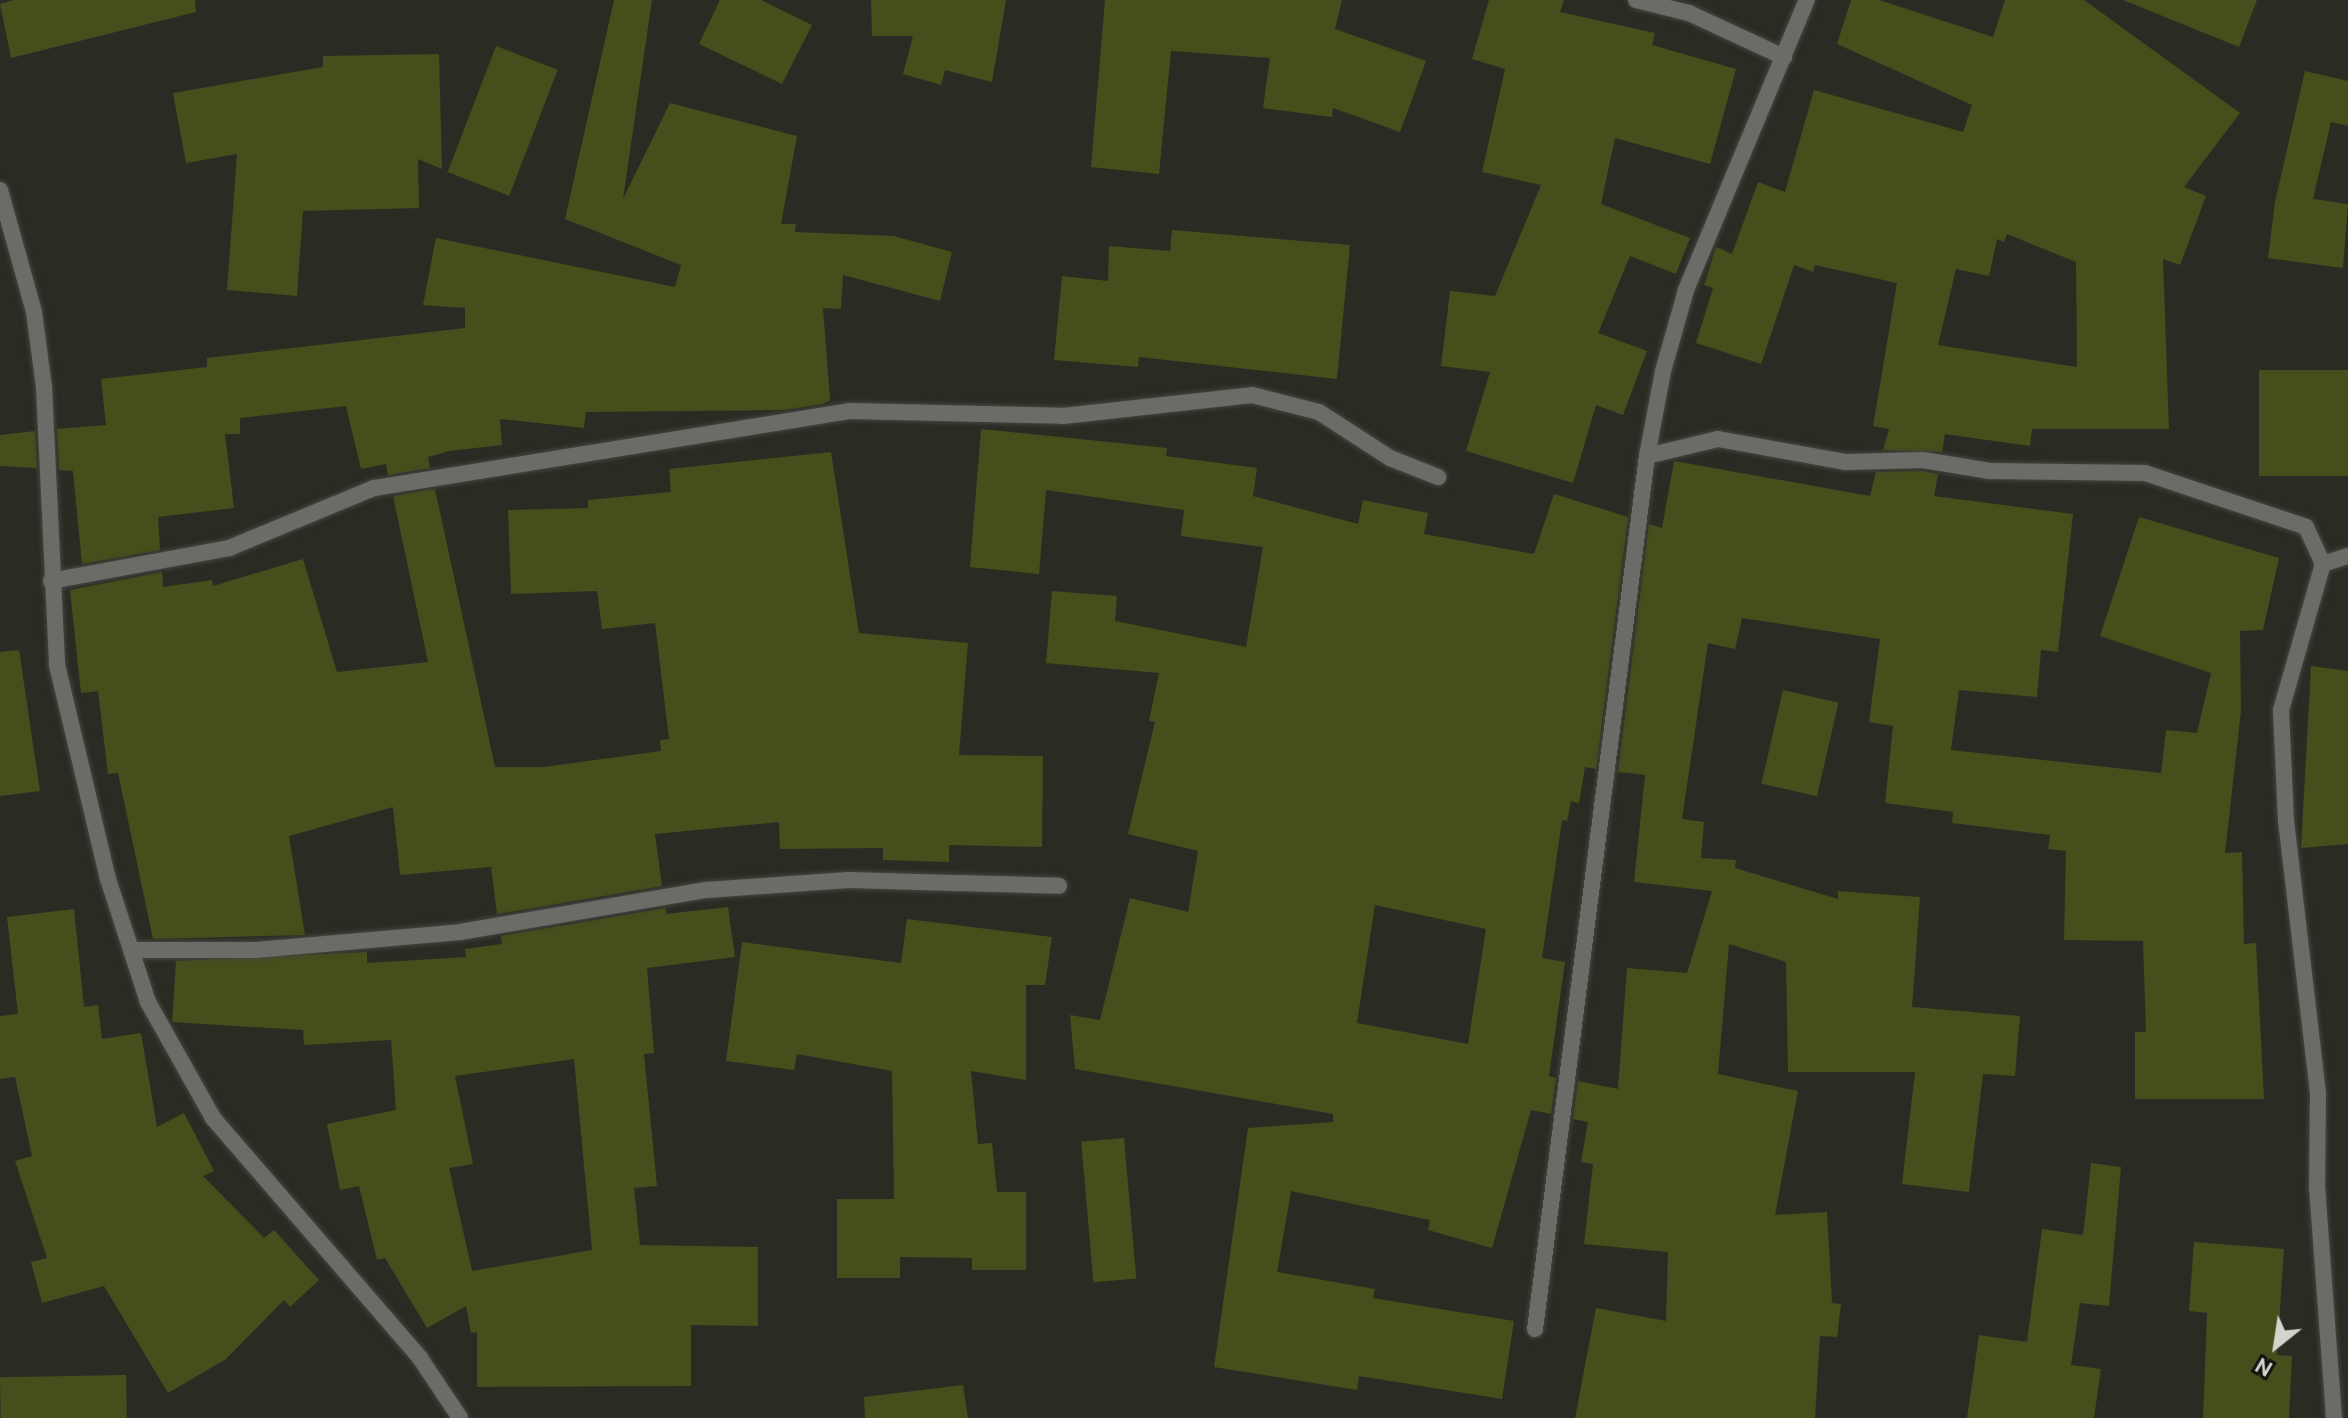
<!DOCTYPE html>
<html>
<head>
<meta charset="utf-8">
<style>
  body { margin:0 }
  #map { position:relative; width:2348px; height:1418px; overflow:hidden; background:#2a2c24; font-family:Cabin,sans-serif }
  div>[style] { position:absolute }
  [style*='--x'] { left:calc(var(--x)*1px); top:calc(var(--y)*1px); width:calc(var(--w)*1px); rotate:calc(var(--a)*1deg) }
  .building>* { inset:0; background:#464e1b; transform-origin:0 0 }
  .roads { filter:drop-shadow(0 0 2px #45473f) drop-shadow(0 0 2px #45473f) }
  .street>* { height:16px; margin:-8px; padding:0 8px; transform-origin:8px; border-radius:8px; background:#6b6c68 }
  span { translate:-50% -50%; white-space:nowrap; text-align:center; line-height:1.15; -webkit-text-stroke:6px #131410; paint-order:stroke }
  .north { position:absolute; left:2236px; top:1306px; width:80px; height:80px; -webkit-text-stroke:6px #131410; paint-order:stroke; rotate:210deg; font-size:22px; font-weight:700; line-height:32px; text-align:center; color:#d2d4ce }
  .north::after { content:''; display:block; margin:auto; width:28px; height:36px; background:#d2d4ce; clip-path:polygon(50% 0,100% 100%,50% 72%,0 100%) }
</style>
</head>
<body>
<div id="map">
  <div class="building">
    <div style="clip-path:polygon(14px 0,195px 0,196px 12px,11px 58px,0 4px)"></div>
    <div style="clip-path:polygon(614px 0,652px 0,623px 199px,670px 103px,797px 136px,781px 224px,796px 224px,795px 232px,894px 236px,952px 252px,940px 301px,843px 275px,841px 309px,823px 308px,830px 400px,823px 404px,783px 410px,586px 412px,584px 428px,500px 419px,502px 445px,449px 451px,428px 457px,430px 468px,388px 475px,386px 464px,361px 469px,346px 406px,240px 418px,240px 434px,225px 434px,234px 508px,158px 517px,160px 550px,82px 564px,73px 471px,59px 470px,57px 429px,106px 425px,101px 379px,207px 367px,207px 358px,465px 328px,465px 308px,423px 305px,436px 238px,675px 287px,681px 265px,565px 219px)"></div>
    <div style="clip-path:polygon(720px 0,761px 0,812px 25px,782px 84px,699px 44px)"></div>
    <div style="clip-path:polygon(871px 0,1006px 0,992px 82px,945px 70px,941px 85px,903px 74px,913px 36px,872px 36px)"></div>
    <div style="clip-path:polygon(1105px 0,1342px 0,1335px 29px,1426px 61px,1400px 132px,1333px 108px,1332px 117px,1263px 108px,1270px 58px,1171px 51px,1159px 174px,1091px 167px)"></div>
    <div style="clip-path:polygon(1489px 0,1564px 0,1560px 12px,1655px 33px,1652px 45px,1736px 69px,1710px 164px,1615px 138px,1601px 204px,1690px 238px,1676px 274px,1630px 256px,1598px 333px,1647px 351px,1623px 415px,1596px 405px,1573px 483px,1466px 451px,1490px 372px,1441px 366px,1450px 291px,1495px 296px,1541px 185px,1482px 172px,1505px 69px,1472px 59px)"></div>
    <div style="clip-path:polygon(evenodd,1851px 0,1879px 0,1993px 37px,2005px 0,2084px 0,2240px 113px,2184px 187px,2206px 196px,2180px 265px,2163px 259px,2169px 429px,2032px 429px,2030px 446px,1945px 434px,1942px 452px,1883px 450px,1889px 429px,1873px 426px,1897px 283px,1815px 265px,1813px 272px,1794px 265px,1761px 364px,1696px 343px,1713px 288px,1704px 285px,1716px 247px,1732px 254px,1758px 182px,1785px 192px,1814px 90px,1963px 132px,1972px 105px,1837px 44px,1851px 0,2007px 234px,2076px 262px,2077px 367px,1938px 345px,1956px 269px,1989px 276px,1997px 239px,2004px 242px,2007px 234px)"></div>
    <div style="clip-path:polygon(2123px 0,2257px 0,2239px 47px)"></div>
    <div style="left:496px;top:46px;width:66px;height:135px;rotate:21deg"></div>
    <div style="clip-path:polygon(439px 54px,442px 169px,418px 159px,419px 208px,303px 211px,297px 296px,227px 290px,237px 154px,186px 163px,173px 93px,323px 67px,323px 56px)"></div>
    <div style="clip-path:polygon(2305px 71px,2348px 81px,2348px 126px,2331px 122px,2313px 199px,2348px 204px,2343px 268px,2268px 258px,2275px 202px)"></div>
    <div style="clip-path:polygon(1172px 230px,1350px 245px,1337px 379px,1139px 357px,1138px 367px,1054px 360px,1062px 276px,1108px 281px,1109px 246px,1170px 251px)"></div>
    <div style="left:2259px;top:370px;width:89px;height:106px"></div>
    <div style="clip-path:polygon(evenodd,981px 429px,1167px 448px,1166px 456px,1257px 468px,1253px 496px,1358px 524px,1363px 500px,1428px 513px,1424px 534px,1534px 554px,1554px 494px,1628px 517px,1596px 769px,1585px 767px,1579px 803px,1571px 801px,1567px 821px,1562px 820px,1542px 958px,1565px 962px,1549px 1076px,1556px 1078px,1551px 1114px,1531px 1110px,1492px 1248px,1428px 1230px,1430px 1220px,1291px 1191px,1277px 1272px,1375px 1289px,1373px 1298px,1514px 1321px,1502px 1399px,1359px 1376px,1357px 1390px,1214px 1367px,1248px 1128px,1333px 1122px,1333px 1114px,1075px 1069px,1070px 1015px,1100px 1020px,1130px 898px,1188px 912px,1198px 851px,1128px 834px,1155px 722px,1149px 721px,1159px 673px,1046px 663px,1052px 591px,1117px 596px,1115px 621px,1246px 647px,1263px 547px,1181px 536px,1184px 510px,1046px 490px,1039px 574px,970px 567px,981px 429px,1375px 905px,1486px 929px,1468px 1044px,1357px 1023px,1375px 905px)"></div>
    <div style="clip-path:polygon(35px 431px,37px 468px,0 466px,0 435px)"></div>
    <div style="clip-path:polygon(831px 452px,859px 633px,968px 643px,959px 755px,1043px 756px,1042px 847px,949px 845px,949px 862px,883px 860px,883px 848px,780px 849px,779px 822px,655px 834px,662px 886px,497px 914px,491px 867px,400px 875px,393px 807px,289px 836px,305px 935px,153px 939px,118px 773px,108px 774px,98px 691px,81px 693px,70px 590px,162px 572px,163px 587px,212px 580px,213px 586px,303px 559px,337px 672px,428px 662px,393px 496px,435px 489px,495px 767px,544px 767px,661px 751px,660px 740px,669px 739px,655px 623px,602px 629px,597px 591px,511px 594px,508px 510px,588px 508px,588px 500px,671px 492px,669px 469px)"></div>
    <div style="clip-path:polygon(1674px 461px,1870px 496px,1876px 472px,1922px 471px,1938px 474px,1934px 496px,2073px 514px,2058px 652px,2041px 650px,2037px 697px,1959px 690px,1951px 750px,2161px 773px,2166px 730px,2197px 733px,2211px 673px,2100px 636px,2139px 517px,2279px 558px,2263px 630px,2240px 631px,2241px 711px,2225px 853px,2242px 852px,2244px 944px,2256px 943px,2264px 1099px,2135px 1099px,2135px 1032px,2146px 1032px,2143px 941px,2064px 940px,2066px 851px,2048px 849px,2050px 835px,1952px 823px,1953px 812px,1885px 803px,1893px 726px,1869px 722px,1880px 639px,1742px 618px,1735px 649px,1708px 643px,1682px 819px,1704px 822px,1701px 858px,1736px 860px,1735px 868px,1838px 899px,1838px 891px,1920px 897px,1912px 1007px,2020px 1016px,2015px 1076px,1983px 1074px,1969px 1192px,1902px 1184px,1915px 1072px,1788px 1072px,1786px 962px,1729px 944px,1718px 1074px,1798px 1091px,1775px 1215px,1827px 1212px,1832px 1303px,1841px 1304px,1837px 1337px,1820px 1336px,1815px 1418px,1575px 1418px,1596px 1308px,1666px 1321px,1668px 1252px,1584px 1244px,1593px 1164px,1581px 1162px,1588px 1122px,1573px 1119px,1578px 1081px,1618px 1089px,1627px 968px,1687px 973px,1712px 891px,1634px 882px,1645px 775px,1618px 772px,1649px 524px,1662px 528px)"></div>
    <div style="clip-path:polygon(19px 650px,40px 791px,0 796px,0 652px)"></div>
    <div style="clip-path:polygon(2311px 666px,2348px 671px,2348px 844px,2301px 848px)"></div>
    <div style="left:1783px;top:690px;width:57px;height:96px;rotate:13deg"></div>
    <div style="clip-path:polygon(evenodd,728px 907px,735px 957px,647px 968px,654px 1053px,644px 1054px,657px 1186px,634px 1188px,640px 1245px,758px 1247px,758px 1326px,691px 1325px,691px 1386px,477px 1387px,477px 1332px,471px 1333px,466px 1306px,427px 1328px,385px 1258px,377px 1260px,359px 1186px,340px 1190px,327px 1124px,396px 1110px,391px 1040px,304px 1045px,303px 1030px,172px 1022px,176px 961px,367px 952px,367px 963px,466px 957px,465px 949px,502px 944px,501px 936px,666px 908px,666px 914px,728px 907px,574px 1059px,592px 1250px,472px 1271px,449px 1168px,473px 1164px,455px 1076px,574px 1059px)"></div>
    <div style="clip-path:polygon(74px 909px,84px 1007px,98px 1005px,102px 1039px,141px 1033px,157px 1127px,184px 1113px,214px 1171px,203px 1176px,264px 1238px,274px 1230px,319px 1280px,290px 1307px,284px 1300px,226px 1359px,168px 1393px,104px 1286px,42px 1303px,31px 1262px,47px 1258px,15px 1161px,32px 1156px,15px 1077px,0 1079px,0 1016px,18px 1014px,7px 917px)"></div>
    <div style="clip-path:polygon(907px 919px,1052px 937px,1045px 985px,1026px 985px,1026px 1080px,971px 1071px,978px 1144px,992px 1143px,997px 1192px,1026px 1192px,1026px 1270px,972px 1270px,972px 1258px,900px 1257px,900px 1278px,837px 1278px,837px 1199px,894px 1199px,892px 1071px,797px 1054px,794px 1070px,726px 1061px,742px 942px,901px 963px)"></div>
    <div style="left:1124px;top:1138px;width:141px;height:43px;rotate:85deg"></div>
    <div style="clip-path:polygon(2091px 1163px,2121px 1167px,2109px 1306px,2080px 1303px,2071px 1365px,2101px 1369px,2094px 1418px,1967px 1418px,1979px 1335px,2027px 1342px,2042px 1229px,2083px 1235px)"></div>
    <div style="clip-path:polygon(2194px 1242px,2284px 1249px,2277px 1355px,2292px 1356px,2289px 1418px,2203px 1418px,2207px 1313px,2189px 1311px)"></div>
    <div style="left:126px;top:1375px;width:43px;height:126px;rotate:89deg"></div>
    <div style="clip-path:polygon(963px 1385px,968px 1418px,865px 1418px,864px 1397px)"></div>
  </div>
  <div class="roads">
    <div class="street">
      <div style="--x:1636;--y:0;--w:55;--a:13.8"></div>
      <div style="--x:1689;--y:13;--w:105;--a:24.9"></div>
      <div style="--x:0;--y:190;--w:127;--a:74.4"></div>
      <div style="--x:34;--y:312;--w:76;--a:82.4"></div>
      <div style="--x:44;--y:387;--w:278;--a:87.3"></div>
      <div style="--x:57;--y:665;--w:220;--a:76.6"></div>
      <div style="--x:108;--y:879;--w:129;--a:72"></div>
      <div style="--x:148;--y:1002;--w:133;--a:60.7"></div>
      <div style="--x:213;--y:1118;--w:317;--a:49.2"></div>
      <div style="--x:420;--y:1358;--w:72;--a:56.3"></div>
      <div style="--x:1647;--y:456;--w:73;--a:-13.5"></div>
      <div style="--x:1718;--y:439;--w:130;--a:10.2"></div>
      <div style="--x:1846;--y:462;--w:77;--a:-1.5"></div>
      <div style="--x:1923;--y:460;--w:68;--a:9.3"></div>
      <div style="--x:1990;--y:471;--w:155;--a:0.7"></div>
      <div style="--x:2145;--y:473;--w:170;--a:18.5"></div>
      <div style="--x:2306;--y:527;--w:41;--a:65.3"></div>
      <div style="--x:51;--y:581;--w:181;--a:-10.5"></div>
      <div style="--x:229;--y:548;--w:157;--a:-22.5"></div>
      <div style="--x:374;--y:488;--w:481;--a:-9.2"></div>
      <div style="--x:849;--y:411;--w:214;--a:1.3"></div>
      <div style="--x:1063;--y:416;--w:190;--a:-6.3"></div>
      <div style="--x:1252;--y:395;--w:69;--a:14.2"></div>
      <div style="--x:1319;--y:412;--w:85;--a:32.9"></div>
      <div style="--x:1390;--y:458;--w:52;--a:21.6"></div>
      <div style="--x:131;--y:950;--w:125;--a:0"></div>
      <div style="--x:256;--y:950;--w:205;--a:-5"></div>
      <div style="--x:460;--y:932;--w:250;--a:-9.7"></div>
      <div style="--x:706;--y:890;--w:143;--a:-4"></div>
      <div style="--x:849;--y:880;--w:210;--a:1.6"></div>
      <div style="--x:1535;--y:1329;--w:880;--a:-82.69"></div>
      <div style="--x:1647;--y:456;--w:86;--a:-79.3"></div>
      <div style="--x:1663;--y:371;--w:84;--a:-74.1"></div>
      <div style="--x:1686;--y:290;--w:314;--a:-67.4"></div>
      <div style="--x:2334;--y:1418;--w:230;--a:-94.2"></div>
      <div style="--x:2317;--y:1189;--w:96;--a:-89.4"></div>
      <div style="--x:2318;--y:1093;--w:274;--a:-96.7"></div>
      <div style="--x:2286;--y:821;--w:111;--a:-92.6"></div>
      <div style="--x:2281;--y:710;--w:152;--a:-74"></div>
      <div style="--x:2323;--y:564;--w:26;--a:-18"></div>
    </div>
  </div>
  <div class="north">N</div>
</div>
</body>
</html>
